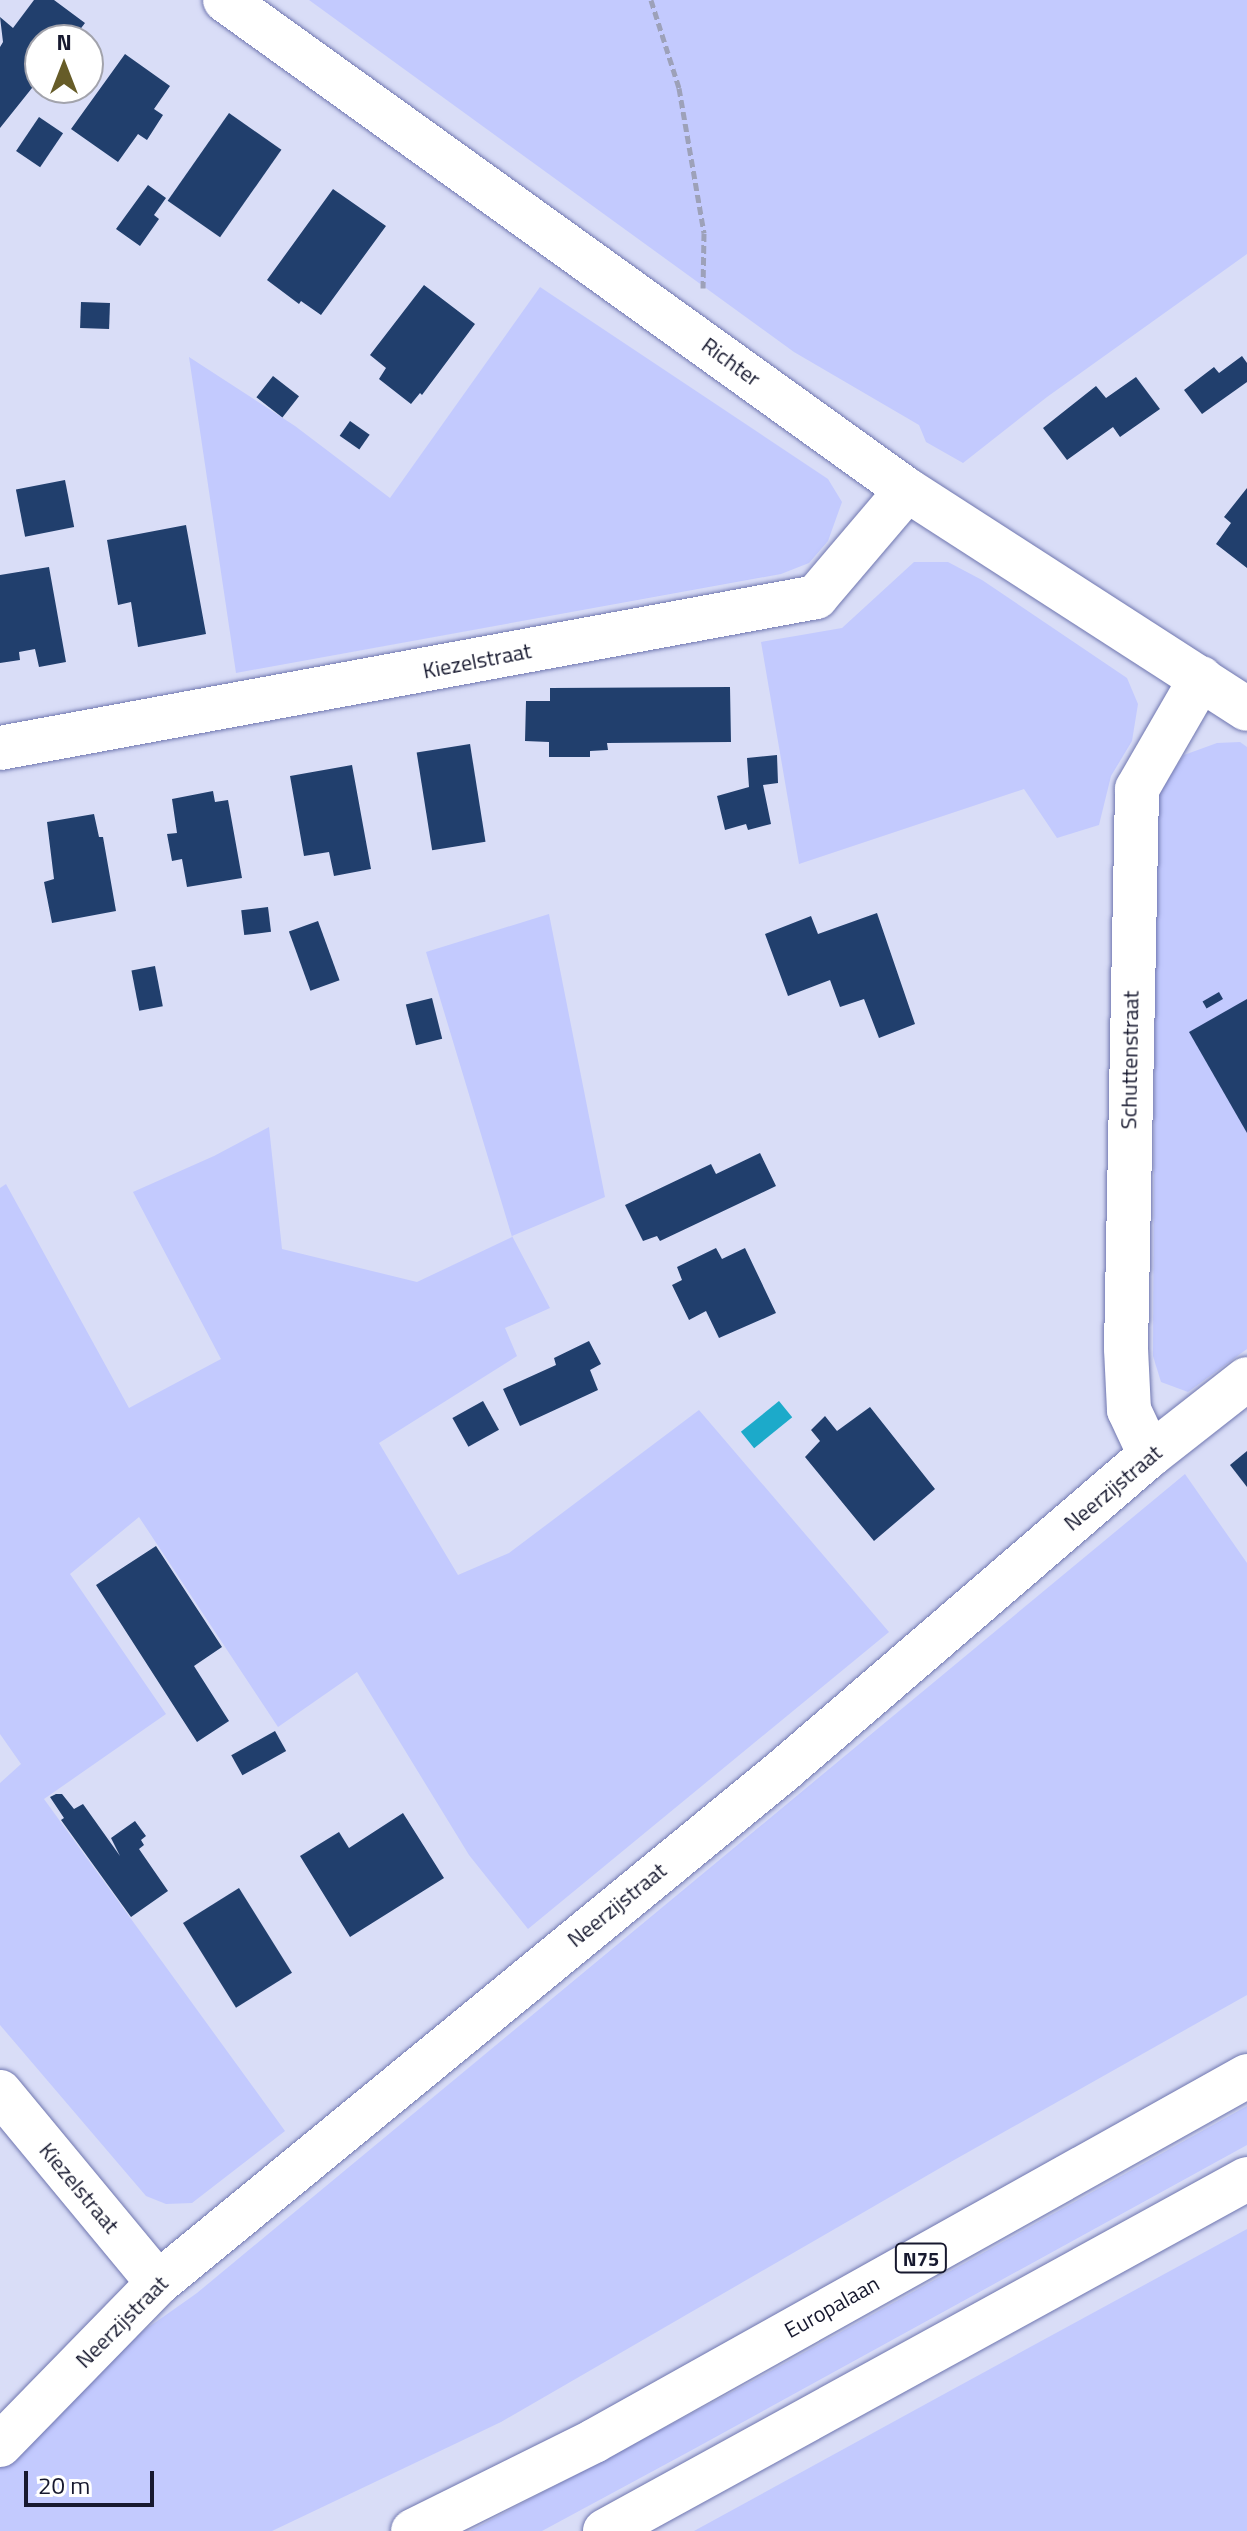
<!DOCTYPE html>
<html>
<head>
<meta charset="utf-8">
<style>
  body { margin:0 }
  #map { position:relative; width:1247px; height:2531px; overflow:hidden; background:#d9ddf7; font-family:"Titillium Web",sans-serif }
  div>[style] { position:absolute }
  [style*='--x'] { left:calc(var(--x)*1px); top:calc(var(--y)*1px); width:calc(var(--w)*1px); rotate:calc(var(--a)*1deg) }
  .green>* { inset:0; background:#c3cafe }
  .water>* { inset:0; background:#1caaca; transform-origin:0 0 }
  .building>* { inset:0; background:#213f6d; transform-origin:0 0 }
  .path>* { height:5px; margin-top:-2.5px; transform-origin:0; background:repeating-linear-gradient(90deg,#9da1b9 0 8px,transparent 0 12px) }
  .roads { filter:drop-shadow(0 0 2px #6f76af) drop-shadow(0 0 2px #6f76af) }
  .minor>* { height:44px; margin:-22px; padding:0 22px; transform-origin:22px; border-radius:22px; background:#fff }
  .trunk>* { height:44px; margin:-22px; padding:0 22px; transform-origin:22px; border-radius:22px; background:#fff }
  span { translate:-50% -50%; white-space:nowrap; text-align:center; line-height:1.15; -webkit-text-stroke:8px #fff; paint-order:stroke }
  .shield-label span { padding:2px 6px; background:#fff; border:2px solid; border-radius:6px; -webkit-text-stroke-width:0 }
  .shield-label { font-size:20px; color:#17192f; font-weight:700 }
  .street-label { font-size:22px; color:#17192f }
  .north { position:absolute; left:24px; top:24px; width:80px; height:80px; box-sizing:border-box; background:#fff; border:2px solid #a2a3ac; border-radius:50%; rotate:0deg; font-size:22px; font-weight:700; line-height:32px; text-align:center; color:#17192f }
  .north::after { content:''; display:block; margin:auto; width:28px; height:36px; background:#665c28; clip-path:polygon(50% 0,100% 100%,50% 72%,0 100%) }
  .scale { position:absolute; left:24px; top:2471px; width:130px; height:36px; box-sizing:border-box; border:4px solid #17192f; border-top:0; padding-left:10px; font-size:24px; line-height:28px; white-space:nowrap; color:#17192f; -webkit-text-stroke:6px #fff; paint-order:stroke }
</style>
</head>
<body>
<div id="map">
  <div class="green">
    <div style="clip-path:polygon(309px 0,1247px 0,1247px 254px,1047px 397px,963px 463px,926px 442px,919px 425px,794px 352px)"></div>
    <div style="clip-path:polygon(540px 287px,828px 479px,842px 502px,828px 541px,809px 563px,781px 574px,236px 673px,189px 357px,295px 426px,390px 498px)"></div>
    <div style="clip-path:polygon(914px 562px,948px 562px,982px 580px,1127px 678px,1138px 704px,1132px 741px,1111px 776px,1099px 825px,1057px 838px,1024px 789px,799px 864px,761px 642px,842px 628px)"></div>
    <div style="clip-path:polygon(1240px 742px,1247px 747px,1247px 1349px,1188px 1392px,1161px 1382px,1153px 1356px,1156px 797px,1184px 755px,1217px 743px)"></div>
    <div style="clip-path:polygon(549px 914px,605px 1197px,512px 1236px,550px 1308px,505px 1328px,517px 1356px,379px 1443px,458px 1575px,509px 1553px,699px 1410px,889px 1632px,528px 1929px,469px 1855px,357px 1672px,278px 1727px,139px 1517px,70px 1574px,166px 1714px,44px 1799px,285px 2131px,192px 2203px,166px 2204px,146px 2196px,0 2025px,0 1783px,21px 1764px,0 1734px,0 1188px,6px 1184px,129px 1408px,221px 1359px,133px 1192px,214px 1156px,269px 1127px,282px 1249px,417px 1282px,512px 1237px,426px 952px)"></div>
    <div style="clip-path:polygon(1185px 1474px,1247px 1563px,1247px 1995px,947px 2164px,501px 2422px,272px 2531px,0 2531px,0 2468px,112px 2353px,197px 2293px)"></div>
    <div style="clip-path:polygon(1247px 2106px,1247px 2145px,692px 2450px,542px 2531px,470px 2531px,753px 2381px)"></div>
    <div style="clip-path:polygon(1247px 2229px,1247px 2531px,694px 2531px,935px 2399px)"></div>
  </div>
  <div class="water">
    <div style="left:779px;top:1401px;width:21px;height:49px;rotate:51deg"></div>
  </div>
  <div class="building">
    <div style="clip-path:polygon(34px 0,54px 0,85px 23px,72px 40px,40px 40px,40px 78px,0 128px,0 47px,3px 42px,0 17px,13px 28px)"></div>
    <div style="clip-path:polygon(125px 54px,170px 86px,154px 109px,163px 115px,147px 140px,138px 134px,118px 162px,71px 129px)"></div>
    <div style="left:229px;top:113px;width:64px;height:107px;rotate:35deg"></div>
    <div style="left:39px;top:117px;width:29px;height:41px;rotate:34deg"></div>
    <div style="clip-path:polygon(148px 185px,166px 198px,154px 215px,159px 219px,140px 246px,116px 229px)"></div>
    <div style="clip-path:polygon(333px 189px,386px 226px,321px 315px,301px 301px,299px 304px,267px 280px)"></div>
    <div style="clip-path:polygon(424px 285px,475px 324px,422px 395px,420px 393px,411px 404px,379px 379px,386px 368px,370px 355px)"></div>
    <div style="left:81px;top:302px;width:29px;height:26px;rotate:2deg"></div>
    <div style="clip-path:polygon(1242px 356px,1247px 363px,1247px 382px,1202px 414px,1184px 390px,1214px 367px,1219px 373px)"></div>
    <div style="left:273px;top:376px;width:33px;height:27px;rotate:38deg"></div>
    <div style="clip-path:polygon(1136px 377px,1160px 409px,1120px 437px,1113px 427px,1067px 460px,1043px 428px,1096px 386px,1106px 398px)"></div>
    <div style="left:350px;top:421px;width:24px;height:18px;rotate:35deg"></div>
    <div style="left:65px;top:480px;width:48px;height:50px;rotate:79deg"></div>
    <div style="clip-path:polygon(1247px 488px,1247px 568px,1216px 544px,1231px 523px,1224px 517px)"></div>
    <div style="clip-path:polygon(186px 525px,206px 634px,138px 647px,131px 602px,118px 605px,107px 540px)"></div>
    <div style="clip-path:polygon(49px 567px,66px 662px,39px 667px,35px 649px,19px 652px,20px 660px,0 663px,0 575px)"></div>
    <div style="clip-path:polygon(730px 687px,731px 742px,607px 743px,608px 750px,590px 751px,590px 757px,549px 757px,549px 742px,525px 741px,526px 701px,550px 701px,550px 688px)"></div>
    <div style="left:470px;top:744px;width:99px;height:54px;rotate:81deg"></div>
    <div style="clip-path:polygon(777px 755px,778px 783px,763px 785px,771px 824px,748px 830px,746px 824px,725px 830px,717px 796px,749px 787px,747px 758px)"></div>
    <div style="clip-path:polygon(352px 765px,371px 869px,334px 876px,329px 852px,304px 856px,290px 776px)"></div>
    <div style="clip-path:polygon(213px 791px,215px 802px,228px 800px,242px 878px,187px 887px,182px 859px,172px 861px,167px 834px,177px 833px,172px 799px)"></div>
    <div style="clip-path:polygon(94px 814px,99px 837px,103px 837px,116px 911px,52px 923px,44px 882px,54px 879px,47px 822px)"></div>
    <div style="left:268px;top:907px;width:25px;height:27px;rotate:83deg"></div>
    <div style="clip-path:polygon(877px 913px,915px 1024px,879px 1038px,864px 999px,840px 1007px,830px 980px,788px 996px,765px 934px,811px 916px,818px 934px)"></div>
    <div style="left:318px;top:921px;width:63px;height:31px;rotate:70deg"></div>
    <div style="left:155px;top:966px;width:41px;height:24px;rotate:79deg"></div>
    <div style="left:1219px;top:992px;width:8px;height:19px;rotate:60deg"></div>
    <div style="left:432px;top:998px;width:42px;height:27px;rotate:76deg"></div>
    <div style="clip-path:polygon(1247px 999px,1247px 1133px,1189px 1032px)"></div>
    <div style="clip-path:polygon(760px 1153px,776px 1186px,660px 1241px,657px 1236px,643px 1241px,625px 1205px,711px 1164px,716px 1174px)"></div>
    <div style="clip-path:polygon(716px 1248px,722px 1259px,745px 1248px,776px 1313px,719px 1338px,706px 1311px,689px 1320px,672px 1285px,682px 1280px,677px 1267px)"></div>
    <div style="clip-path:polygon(589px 1341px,601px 1364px,590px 1370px,598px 1390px,520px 1426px,503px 1389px,556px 1365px,554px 1358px)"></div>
    <div style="left:483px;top:1401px;width:33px;height:35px;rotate:61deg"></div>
    <div style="clip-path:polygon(870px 1407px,935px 1489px,874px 1541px,805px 1457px,820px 1441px,811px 1430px,825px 1416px,837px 1431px)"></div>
    <div style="clip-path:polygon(1247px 1451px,1247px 1487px,1230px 1465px)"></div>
    <div style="clip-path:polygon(156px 1546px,222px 1647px,194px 1666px,229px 1721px,197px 1742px,96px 1585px)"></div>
    <div style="left:275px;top:1731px;width:23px;height:50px;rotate:61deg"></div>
    <div style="clip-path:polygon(56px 1794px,62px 1794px,74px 1809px,83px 1804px,120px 1856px,111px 1838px,135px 1821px,146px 1836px,141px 1840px,144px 1845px,139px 1849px,168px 1891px,131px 1917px,61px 1820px,64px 1818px,50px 1797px)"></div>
    <div style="clip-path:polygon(403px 1813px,444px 1878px,350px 1937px,300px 1856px,339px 1832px,349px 1848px)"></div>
    <div style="left:239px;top:1888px;width:100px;height:66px;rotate:58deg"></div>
  </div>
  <div class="path">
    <div style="--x:651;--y:0;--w:92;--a:72.3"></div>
    <div style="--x:679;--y:88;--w:147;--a:80.2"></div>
    <div style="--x:704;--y:233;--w:55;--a:91"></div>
  </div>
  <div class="roads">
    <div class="minor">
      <div style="--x:225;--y:0;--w:840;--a:35.7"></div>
      <div style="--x:907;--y:490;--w:404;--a:32.8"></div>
      <div style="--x:0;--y:748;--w:830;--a:-10.48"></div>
      <div style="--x:816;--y:597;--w:140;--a:-49.6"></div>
      <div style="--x:1150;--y:1455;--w:50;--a:-115"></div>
      <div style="--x:1129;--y:1410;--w:61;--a:-92.8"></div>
      <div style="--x:1126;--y:1349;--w:560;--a:-88.87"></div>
      <div style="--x:1137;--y:789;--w:128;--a:-60"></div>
      <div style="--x:0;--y:2092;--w:248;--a:50.4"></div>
      <div style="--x:0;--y:2445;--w:226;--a:-45.7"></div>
      <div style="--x:158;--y:2283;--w:811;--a:-39.34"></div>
      <div style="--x:785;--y:1769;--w:481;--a:-40.7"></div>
      <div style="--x:1150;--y:1455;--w:123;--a:-38.1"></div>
    </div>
    <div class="trunk">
      <div style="--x:413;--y:2531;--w:202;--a:-26.4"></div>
      <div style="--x:594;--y:2441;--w:748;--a:-29.2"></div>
      <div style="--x:605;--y:2531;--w:732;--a:-28.74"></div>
    </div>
  </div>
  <div class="shield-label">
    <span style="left:921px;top:2258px">N75</span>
  </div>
  <div class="street-label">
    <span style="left:731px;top:362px;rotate:36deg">Richter</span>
    <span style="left:477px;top:661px;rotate:-11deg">Kiezelstraat</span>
    <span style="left:1130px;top:1060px;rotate:-89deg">Schuttenstraat</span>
    <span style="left:1113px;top:1488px;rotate:-40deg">Neerzijstraat</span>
    <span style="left:617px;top:1905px;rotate:-39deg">Neerzijstraat</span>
    <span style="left:79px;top:2188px;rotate:50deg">Kiezelstraat</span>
    <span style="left:832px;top:2307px;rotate:-29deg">Europalaan</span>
    <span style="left:122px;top:2322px;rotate:-45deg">Neerzijstraat</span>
  </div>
  <div class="north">N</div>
  <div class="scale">20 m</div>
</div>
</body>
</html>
